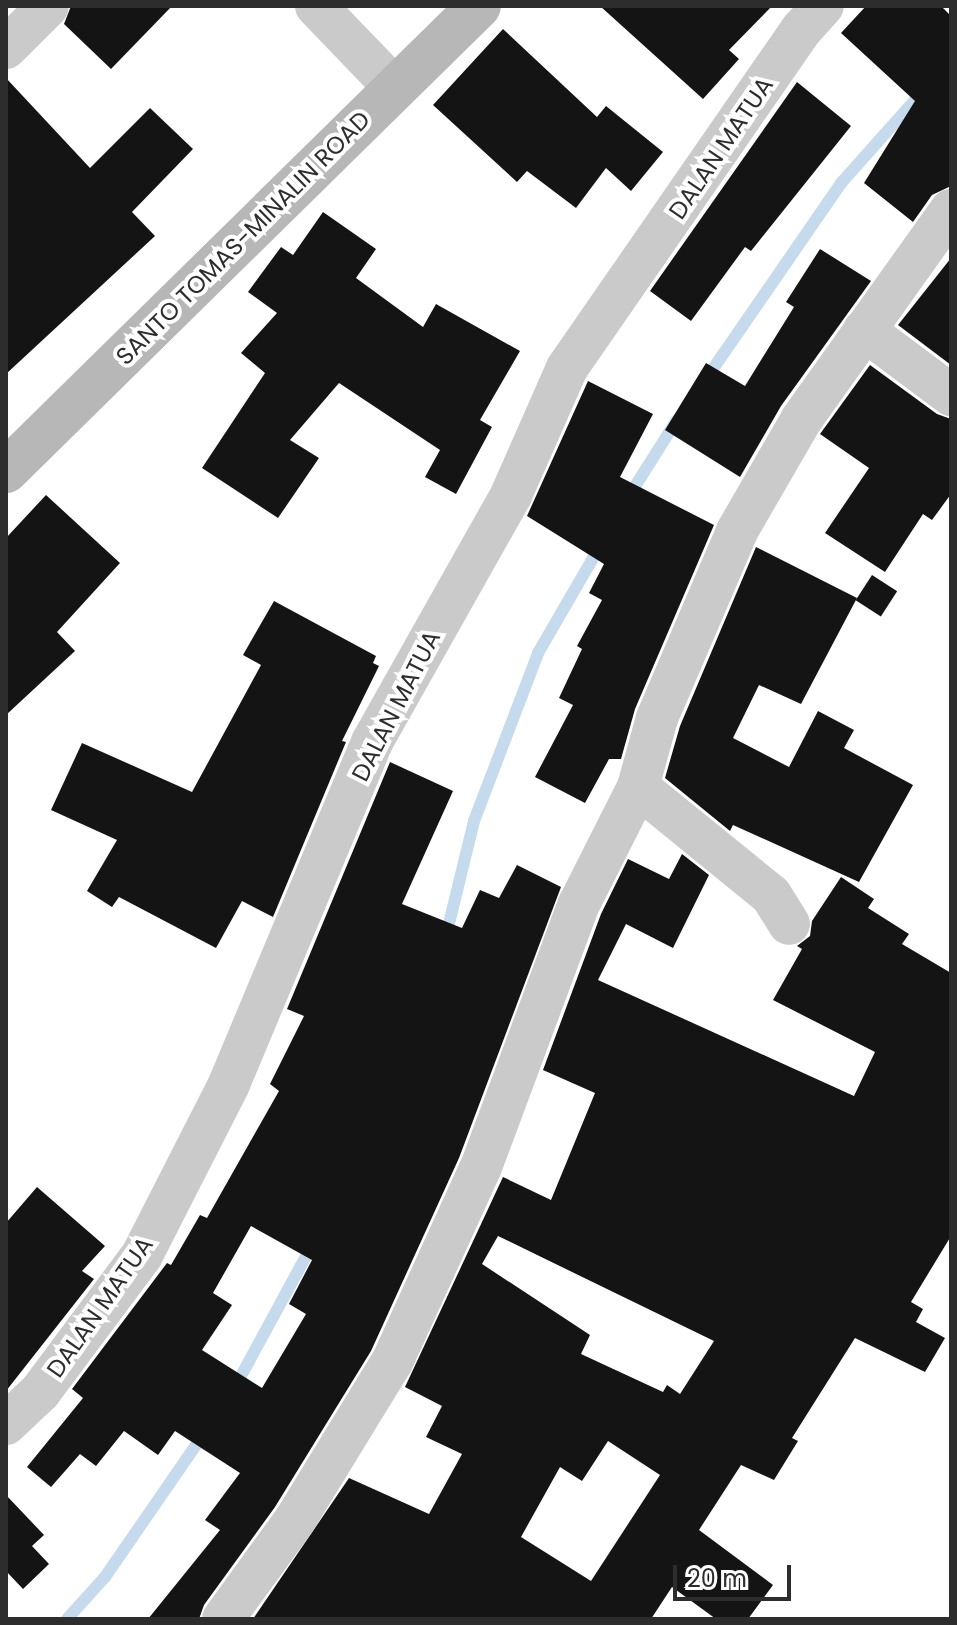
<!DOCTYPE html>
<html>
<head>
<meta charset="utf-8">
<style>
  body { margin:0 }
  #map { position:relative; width:957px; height:1625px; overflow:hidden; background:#fff; font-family:Poppins,sans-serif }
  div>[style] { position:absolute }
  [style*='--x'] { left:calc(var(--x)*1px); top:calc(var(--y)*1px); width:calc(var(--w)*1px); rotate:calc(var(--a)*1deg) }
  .stream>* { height:12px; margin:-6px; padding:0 6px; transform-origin:6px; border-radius:6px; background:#c5daec }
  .building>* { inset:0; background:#141414; transform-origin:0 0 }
  .street>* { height:42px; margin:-21px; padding:0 21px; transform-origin:21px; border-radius:21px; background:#cacaca }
  .secondary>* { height:44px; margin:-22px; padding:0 22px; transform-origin:22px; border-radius:22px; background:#b7b7b7 }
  span { translate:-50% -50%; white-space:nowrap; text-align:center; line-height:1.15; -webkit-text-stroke:8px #fff; paint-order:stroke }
  .street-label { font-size:24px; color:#2d2d2d }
  .frame { position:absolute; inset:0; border:8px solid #2d2d2d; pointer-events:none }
  .scale { position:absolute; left:673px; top:1565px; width:118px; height:36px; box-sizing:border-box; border:4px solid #2d2d2d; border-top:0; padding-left:10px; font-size:24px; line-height:28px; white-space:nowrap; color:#2d2d2d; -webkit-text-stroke:6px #fff; paint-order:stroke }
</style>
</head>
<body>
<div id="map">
  <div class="stream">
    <div style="--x:706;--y:379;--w:239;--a:-55.4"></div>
    <div style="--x:842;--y:182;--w:122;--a:-48.3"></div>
    <div style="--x:627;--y:499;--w:93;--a:-57.7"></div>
    <div style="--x:446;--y:936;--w:118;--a:-76.3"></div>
    <div style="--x:474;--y:821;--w:180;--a:-69.1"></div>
    <div style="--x:538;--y:653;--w:124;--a:-59.9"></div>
    <div style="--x:235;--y:1387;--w:162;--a:-61.5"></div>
    <div style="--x:67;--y:1619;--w:57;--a:-47.9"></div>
    <div style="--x:105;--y:1577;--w:176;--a:-55.4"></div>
  </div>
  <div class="building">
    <div style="clip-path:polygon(71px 6px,172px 6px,111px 69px,64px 24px)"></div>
    <div style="clip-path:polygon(600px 6px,772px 6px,729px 50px,739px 59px,703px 99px)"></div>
    <div style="clip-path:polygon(866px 6px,941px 6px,951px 16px,951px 186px,932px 195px,913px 222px,864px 183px,915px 101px,841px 33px)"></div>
    <div style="clip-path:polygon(503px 29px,597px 117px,606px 106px,663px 152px,631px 191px,606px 168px,576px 208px,527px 171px,517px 182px,433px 105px)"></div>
    <div style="clip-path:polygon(6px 78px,90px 168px,150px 108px,193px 149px,132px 212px,155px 236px,6px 374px)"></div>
    <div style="clip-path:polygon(797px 82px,851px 126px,751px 251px,745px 247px,691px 321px,650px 291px)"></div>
    <div style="clip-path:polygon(323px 212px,376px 249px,356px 278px,423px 327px,436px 304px,520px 351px,480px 420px,492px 427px,456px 494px,425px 477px,440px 450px,339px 383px,290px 440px,319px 458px,278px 518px,202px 468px,265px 373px,241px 353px,277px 313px,248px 292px,281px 247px,293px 255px)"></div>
    <div style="clip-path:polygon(820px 249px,871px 281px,781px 406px,740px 477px,665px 430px,706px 363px,745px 386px,794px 307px,786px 302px)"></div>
    <div style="clip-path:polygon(951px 258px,951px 365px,898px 325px)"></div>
    <div style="clip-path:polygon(870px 365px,937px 414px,951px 419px,951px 494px,932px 520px,923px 514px,885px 572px,825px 533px,869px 468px,820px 434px)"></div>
    <div style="clip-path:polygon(588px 381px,653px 414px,620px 477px,714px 525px,635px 709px,621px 759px,609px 759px,585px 803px,535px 777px,573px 705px,559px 698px,582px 649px,577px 646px,602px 600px,589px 593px,604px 564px,527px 516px)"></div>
    <div style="clip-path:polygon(46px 495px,120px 563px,57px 632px,75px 651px,6px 715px,6px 538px)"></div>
    <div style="clip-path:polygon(756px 547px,857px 598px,801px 704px,759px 685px,733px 738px,789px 767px,818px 711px,854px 730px,844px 748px,913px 785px,859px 882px,733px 825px,730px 831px,665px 778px,680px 726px)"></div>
    <div style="left:872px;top:575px;width:30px;height:30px;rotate:33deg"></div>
    <div style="clip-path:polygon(274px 601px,376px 656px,373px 663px,379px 666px,342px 741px,346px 742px,273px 917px,242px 901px,216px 948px,119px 897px,112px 907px,87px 891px,117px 840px,51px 810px,82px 743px,192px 792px,261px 665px,243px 655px)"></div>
    <div style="clip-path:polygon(evenodd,390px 762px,453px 791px,402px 904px,462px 928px,480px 890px,499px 898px,517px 865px,561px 887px,459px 1158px,371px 1351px,275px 1507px,204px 1605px,199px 1619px,148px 1619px,220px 1530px,205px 1520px,240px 1473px,175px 1431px,158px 1455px,124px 1431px,96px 1466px,80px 1454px,51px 1487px,27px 1467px,83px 1398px,72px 1389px,167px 1263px,171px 1265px,200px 1215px,207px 1218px,279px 1091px,270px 1084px,304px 1016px,287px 1009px,390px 762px,251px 1226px,312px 1260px,289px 1304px,306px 1314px,262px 1388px,202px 1350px,232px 1305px,213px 1293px,251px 1226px)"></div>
    <div style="clip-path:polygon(evenodd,682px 854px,709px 875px,673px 948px,626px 924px,598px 980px,854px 1096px,875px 1052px,773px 1000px,802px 949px,797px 946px,810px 936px,812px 921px,841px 877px,874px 899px,868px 908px,909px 934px,902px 944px,951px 973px,951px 1236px,911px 1302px,923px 1309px,916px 1322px,945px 1338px,925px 1372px,855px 1338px,792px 1438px,798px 1441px,774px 1480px,741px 1465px,699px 1530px,773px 1585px,748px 1619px,716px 1619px,672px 1587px,651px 1619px,253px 1619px,349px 1478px,429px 1514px,462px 1454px,426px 1437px,442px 1406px,405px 1387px,503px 1177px,551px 1200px,595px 1093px,543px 1070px,601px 914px,628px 859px,669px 879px,682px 854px,498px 1236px,714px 1341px,680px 1394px,667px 1385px,663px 1392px,581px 1354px,590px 1335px,482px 1264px,498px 1236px,682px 854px,608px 1441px,660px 1475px,591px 1581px,521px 1537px,560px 1467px,582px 1481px,608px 1441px)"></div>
    <div style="clip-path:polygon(37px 1187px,105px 1246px,82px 1271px,94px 1279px,6px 1391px,6px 1223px)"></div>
    <div style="clip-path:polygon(6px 1495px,44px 1535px,32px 1546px,49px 1564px,23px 1589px,6px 1571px)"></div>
  </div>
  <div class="street">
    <div style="--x:316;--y:6;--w:114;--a:46.1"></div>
    <div style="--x:6;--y:48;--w:59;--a:-45"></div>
    <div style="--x:864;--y:330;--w:109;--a:36.8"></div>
    <div style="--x:638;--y:787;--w:171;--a:39.1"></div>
    <div style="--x:771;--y:895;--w:34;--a:58"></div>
    <div style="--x:6;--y:1424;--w:47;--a:-43.3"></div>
    <div style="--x:40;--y:1392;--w:171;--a:-53.3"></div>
    <div style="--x:142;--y:1255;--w:192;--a:-63"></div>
    <div style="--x:229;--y:1084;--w:371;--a:-67.3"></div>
    <div style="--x:372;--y:742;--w:283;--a:-60.6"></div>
    <div style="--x:511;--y:495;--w:139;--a:-66.2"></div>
    <div style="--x:567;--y:368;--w:412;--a:-55.3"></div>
    <div style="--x:802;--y:29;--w:31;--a:-48"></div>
    <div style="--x:223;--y:1619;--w:122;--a:-54"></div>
    <div style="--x:295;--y:1520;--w:185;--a:-58.5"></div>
    <div style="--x:392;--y:1362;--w:214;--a:-65.5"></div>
    <div style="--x:481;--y:1167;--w:281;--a:-69.6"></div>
    <div style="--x:579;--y:904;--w:131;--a:-63.2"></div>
    <div style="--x:638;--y:787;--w:72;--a:-74.6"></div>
    <div style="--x:657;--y:718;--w:203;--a:-66.8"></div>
    <div style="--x:737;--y:531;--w:128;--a:-60"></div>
    <div style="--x:801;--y:420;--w:258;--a:-54.5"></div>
  </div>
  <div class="secondary">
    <div style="--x:6;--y:471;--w:663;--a:-44.51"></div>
  </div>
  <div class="street-label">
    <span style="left:721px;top:148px;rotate:-56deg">DALAN MATUA</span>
    <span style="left:243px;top:238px;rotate:-45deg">SANTO TOMAS-MINALIN ROAD</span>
    <span style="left:396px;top:706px;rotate:-63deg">DALAN MATUA</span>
    <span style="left:100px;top:1307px;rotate:-55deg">DALAN MATUA</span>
  </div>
  <div class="frame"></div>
  <div class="scale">20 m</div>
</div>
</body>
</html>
